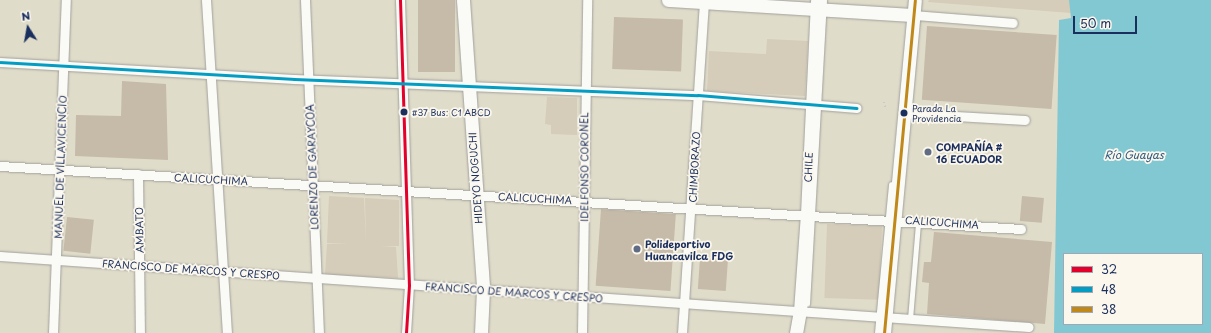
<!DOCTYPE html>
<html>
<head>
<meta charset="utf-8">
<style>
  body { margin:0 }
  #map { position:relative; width:1211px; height:333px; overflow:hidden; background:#e0dcca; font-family:"Playpen Sans",sans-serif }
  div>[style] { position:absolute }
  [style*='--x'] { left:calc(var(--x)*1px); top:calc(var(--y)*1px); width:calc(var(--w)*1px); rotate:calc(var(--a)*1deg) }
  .built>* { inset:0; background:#d5ccb9; transform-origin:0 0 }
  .water>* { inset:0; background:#81c8d2 }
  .building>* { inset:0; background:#c6baa9; transform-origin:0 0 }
  .path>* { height:1.5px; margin-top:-0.75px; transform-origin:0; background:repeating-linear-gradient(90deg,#c9c9c9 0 1px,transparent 0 4px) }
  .roads { filter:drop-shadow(0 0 1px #a1a19c) drop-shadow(0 0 1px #a1a19c) }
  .lane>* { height:4.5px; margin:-2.25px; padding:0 2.25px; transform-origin:2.25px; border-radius:2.25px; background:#fafaf7 }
  .street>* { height:9px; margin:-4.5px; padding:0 4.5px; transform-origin:4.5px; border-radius:4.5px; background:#fafaf7 }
  .secondary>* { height:13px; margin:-6.5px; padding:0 6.5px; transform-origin:6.5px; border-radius:6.5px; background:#fafaf7 }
  .bus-1>* { height:3px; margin:-1.5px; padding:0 1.5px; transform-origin:1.5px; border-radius:1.5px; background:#e4002b }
  .bus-2>* { height:3px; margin:-1.5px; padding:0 1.5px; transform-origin:1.5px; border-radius:1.5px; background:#039dc3 }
  .bus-3>* { height:3px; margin:-1.5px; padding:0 1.5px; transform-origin:1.5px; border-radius:1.5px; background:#c08818 }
  .dots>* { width:11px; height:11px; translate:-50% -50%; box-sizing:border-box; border:2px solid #fbf7ec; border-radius:50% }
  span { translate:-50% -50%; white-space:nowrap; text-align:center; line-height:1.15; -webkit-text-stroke:3.5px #fbf7ec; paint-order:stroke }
  .bus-label { font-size:9px; color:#1b2f5e }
  .left { translate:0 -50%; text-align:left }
  .poi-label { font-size:10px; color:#1b2f5e; font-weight:700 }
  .street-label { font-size:10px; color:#1b2f5e }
  .water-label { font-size:11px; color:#2d5a82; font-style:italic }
  .legend { position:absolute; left:1063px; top:253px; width:140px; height:72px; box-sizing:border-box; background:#fbf7ec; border:1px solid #a1a7b3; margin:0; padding:5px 7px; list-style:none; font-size:12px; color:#1b2f5e }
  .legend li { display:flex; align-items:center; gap:8px; height:20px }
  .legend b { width:20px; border:1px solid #a1a7b3 }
  .north { position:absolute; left:8px; top:8px; width:40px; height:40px; -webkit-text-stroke:3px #fbf7ec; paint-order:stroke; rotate:349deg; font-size:11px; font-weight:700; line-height:16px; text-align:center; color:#1b2f5e }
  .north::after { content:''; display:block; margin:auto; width:14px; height:18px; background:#1b2f5e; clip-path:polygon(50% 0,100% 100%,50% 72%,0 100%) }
  .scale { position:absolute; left:1073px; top:16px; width:64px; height:18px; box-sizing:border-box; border:2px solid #1b2f5e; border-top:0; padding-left:5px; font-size:12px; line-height:14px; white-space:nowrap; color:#1b2f5e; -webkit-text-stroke:3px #fbf7ec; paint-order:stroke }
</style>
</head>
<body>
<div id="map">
  <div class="built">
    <div style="clip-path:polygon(929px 0,1070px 0,1071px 13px,928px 2px)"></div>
    <div style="clip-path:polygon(767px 39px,808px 41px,805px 96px,707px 91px,709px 51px,766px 54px)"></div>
    <div style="clip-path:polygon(547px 97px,577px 98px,577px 135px,551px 134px,551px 125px,545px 124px)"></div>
    <div style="clip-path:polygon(329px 196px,364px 198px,366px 245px,365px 198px,399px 200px,399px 246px,381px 246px,396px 247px,398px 278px,325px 275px,327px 244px,348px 244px,327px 243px)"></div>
    <div style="left:827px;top:224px;width:55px;height:74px;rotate:2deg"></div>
  </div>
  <div class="water">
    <div style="clip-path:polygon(evenodd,1069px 0,1211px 0,1211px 333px,1054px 333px,1059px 20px,1071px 18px,1069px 0,1064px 254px,1202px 254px,1202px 324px,1064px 324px,1064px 254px)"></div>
  </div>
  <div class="building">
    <div style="left:418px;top:0;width:37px;height:72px"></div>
    <div style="left:614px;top:17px;width:69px;height:52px;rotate:2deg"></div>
    <div style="left:927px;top:26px;width:130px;height:74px;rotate:4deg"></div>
    <div style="clip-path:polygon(122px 81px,166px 84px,168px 160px,75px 156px,76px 115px,121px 116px)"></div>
    <div style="left:1022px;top:196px;width:22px;height:25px;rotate:5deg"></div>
    <div style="left:601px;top:209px;width:75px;height:77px;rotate:4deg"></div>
    <div style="left:67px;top:217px;width:27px;height:34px;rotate:6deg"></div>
    <div style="clip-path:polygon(934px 232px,1052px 242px,1045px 324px,927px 314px,929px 283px,922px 282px,924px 262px,931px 262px)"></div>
    <div style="left:700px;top:258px;width:28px;height:31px;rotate:4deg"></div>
  </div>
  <div class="path">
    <div style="--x:884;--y:102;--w:8;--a:76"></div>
  </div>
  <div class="roads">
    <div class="lane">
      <div style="--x:807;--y:304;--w:304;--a:-86.8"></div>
      <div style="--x:910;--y:319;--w:96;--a:-85.2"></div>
      <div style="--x:877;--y:333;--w:149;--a:-84.6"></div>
    </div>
    <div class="street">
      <div style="--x:206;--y:0;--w:334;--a:86.4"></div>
      <div style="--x:305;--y:0;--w:333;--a:87.6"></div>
      <div style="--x:400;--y:0;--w:285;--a:88.2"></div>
      <div style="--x:409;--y:285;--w:48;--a:93.6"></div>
      <div style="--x:914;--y:15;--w:99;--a:4.6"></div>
      <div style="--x:0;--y:62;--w:294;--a:3.3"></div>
      <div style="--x:294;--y:79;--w:404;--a:2.3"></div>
      <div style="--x:698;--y:95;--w:159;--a:4.7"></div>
      <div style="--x:904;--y:113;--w:121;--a:3.3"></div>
      <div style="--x:0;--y:166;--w:1023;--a:3.53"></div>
      <div style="--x:138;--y:174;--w:159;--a:89.3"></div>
      <div style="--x:0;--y:256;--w:1031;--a:3.95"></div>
      <div style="--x:53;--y:333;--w:333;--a:-87.8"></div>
      <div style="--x:582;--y:333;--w:333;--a:-89.1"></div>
      <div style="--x:682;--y:333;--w:334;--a:-86.2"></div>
    </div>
    <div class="secondary">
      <div style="--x:463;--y:0;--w:290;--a:86"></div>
      <div style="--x:483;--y:289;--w:44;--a:92.6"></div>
      <div style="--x:668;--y:0;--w:246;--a:3.5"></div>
      <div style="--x:796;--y:333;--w:22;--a:-80"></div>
      <div style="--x:800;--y:311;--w:97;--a:-85.9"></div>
      <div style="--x:807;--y:214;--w:214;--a:-87.3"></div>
      <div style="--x:884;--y:333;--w:334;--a:-84.7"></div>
    </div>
  </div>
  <div class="bus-1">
    <div style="--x:400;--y:0;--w:285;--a:88.2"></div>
    <div style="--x:409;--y:285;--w:48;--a:93.6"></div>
  </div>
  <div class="bus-2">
    <div style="--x:0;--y:62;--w:294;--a:3.3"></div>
    <div style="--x:294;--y:79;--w:404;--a:2.3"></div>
    <div style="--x:698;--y:95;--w:159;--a:4.7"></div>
  </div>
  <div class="bus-3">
    <div style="--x:884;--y:333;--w:334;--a:-84.7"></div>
  </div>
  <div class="dots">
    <div style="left:404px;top:112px;background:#1b2f5e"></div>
    <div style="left:904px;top:113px;background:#1b2f5e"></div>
    <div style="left:928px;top:152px;background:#606c84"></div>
    <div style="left:637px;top:249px;background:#606c84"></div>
  </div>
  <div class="bus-label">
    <span class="left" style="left:912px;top:113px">Parada La<br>Providencia</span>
    <span class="left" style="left:412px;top:112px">#37 Bus: C1 ABCD</span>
  </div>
  <div class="poi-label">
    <span class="left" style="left:936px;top:152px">COMPAÑÍA #<br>16 ECUADOR</span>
    <span class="left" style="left:645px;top:249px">Polideportivo<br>Huancavilca FDG</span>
  </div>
  <div class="street-label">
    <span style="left:60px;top:167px;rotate:-88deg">MANUEL DE VILLAVICENCIO</span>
    <span style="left:312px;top:167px;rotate:-92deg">LORENZO DE GARAYCOA</span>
    <span style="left:584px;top:167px;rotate:-90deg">IDELFONSO CORONEL</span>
    <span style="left:694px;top:167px;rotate:-87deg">CHIMBORAZO</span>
    <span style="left:808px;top:167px;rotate:-88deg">CHILE</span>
    <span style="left:475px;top:178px;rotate:-94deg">HIDEYO NOGUCHI</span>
    <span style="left:211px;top:179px;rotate:3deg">CALICUCHIMA</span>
    <span style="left:535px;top:198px;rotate:3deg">CALICUCHIMA</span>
    <span style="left:942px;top:222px;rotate:4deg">CALICUCHIMA</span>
    <span style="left:139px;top:230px;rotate:-91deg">AMBATO</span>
    <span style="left:191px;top:269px;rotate:4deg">FRANCISCO DE MARCOS Y CRESPO</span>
    <span style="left:514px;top:292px;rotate:4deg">FRANCISCO DE MARCOS Y CRESPO</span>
  </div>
  <div class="water-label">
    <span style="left:1134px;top:155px">Río Guayas</span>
  </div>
  <ul class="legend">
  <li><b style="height:5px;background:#e4002b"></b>32</li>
  <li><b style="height:5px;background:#039dc3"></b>48</li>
  <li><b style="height:5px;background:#c08818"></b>38</li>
  </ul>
  <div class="north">N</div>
  <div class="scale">50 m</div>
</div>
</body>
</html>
